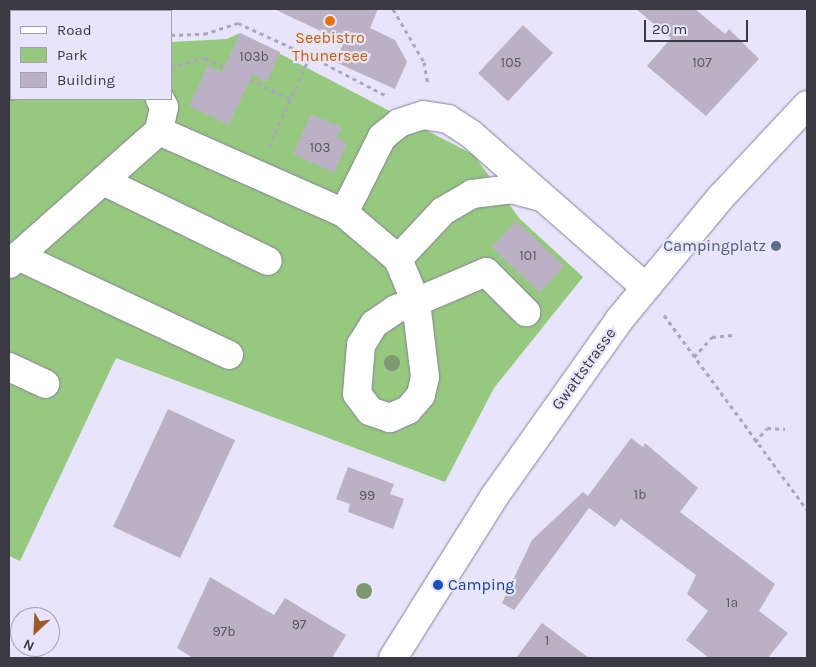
<!DOCTYPE html>
<html>
<head>
<meta charset="utf-8">
<style>
  body { margin:0 }
  #map { position:relative; width:816px; height:667px; overflow:hidden; background:#e7e4fb; font-family:Karla,sans-serif }
  div>[style] { position:absolute }
  [style*='--x'] { left:calc(var(--x)*1px); top:calc(var(--y)*1px); width:calc(var(--w)*1px); rotate:calc(var(--a)*1deg) }
  .green>* { inset:0; background:#97c880 }
  .building>* { inset:0; background:#bbb1c5; transform-origin:0 0 }
  .path>* { height:3px; margin-top:-1.5px; transform-origin:0; background:repeating-linear-gradient(90deg,#aaa8ba 0 4px,transparent 0 8px) }
  .roads { filter:drop-shadow(0 0 1px #858296) drop-shadow(0 0 1px #858296) }
  .minor>* { height:28px; margin:-14px; padding:0 14px; transform-origin:14px; border-radius:14px; background:#fff }
  .major>* { height:28px; margin:-14px; padding:0 14px; transform-origin:14px; border-radius:14px; background:#fff }
  .trees>* { width:16px; height:16px; margin:-8px; border-radius:50%; background:#7e9874 }
  .dots>* { width:14px; height:14px; translate:-50% -50%; box-sizing:border-box; border:2px solid #e7e4fb; border-radius:50% }
  span { translate:-50% -50%; white-space:nowrap; text-align:center; line-height:1.15; -webkit-text-stroke:4.5px #e7e4fb; paint-order:stroke }
  .number-label { font-size:14px; color:#5b5863 }
  .number-label span { -webkit-text-stroke-width:0 }
  .food-label { font-size:16px; color:#c56008 }
  .service-label { font-size:16px; color:#4e5e75 }
  .right { translate:-100% -50%; text-align:right }
  .street-label { font-size:16px; color:#3b3a42 }
  .transit-label { font-size:16px; color:#164399 }
  .left { translate:0 -50%; text-align:left }
  .frame { position:absolute; inset:0; border:10px solid #3b3a42; pointer-events:none }
  .legend { position:absolute; left:10px; top:10px; width:162px; height:90px; box-sizing:border-box; background:#e7e4fb; border:1px solid #a2a0b1; margin:0; padding:6px 9px; list-style:none; font-size:15px; color:#3b3a42 }
  .legend li { display:flex; align-items:center; gap:10px; height:25px }
  .legend b { width:25px; border:1px solid #a2a0b1 }
  .north { position:absolute; left:10px; top:607px; width:50px; height:50px; box-sizing:border-box; background:#e7e4fb; border:1px solid #a2a0b1; border-radius:50%; rotate:205deg; font-size:14px; font-weight:700; line-height:20px; text-align:center; color:#3b3a42 }
  .north::after { content:''; display:block; margin:auto; width:18px; height:22px; background:#9d5b29; clip-path:polygon(50% 0,100% 100%,50% 72%,0 100%) }
  .scale { position:absolute; left:644px; top:20px; width:104px; height:22px; box-sizing:border-box; border:2px solid #3b3a42; border-top:0; padding-left:6px; font-size:15px; line-height:18px; white-space:nowrap; color:#3b3a42; -webkit-text-stroke:4px #e7e4fb; paint-order:stroke }
</style>
</head>
<body>
<div id="map">
  <div class="green">
    <div style="clip-path:polygon(9px 9px,36px 11px,11px 11px,11px 99px,171px 99px,171px 42px,227px 39px,240px 33px,474px 155px,519px 218px,583px 277px,494px 388px,445px 482px,116px 358px,20px 561px,9px 556px)"></div>
  </div>
  <div class="building">
    <div style="clip-path:polygon(274px 9px,378px 9px,370px 28px,395px 40px,407px 62px,395px 89px,335px 62px,344px 42px)"></div>
    <div style="clip-path:polygon(636px 9px,695px 9px,725px 34px,729px 29px,759px 59px,706px 116px,647px 66px,671px 38px)"></div>
    <div style="left:523px;top:25px;width:41px;height:66px;rotate:43deg"></div>
    <div style="clip-path:polygon(240px 33px,280px 52px,267px 82px,252px 75px,229px 125px,189px 106px,208px 65px,222px 72px)"></div>
    <div style="clip-path:polygon(311px 114px,342px 127px,337px 138px,347px 143px,334px 173px,293px 154px)"></div>
    <div style="left:516px;top:221px;width:66px;height:36px;rotate:43deg"></div>
    <div style="left:168px;top:409px;width:74px;height:130px;rotate:25deg"></div>
    <div style="clip-path:polygon(631px 438px,643px 447px,645px 443px,698px 488px,680px 512px,775px 584px,759px 611px,788px 633px,768px 658px,709px 658px,686px 640px,708px 611px,687px 594px,696px 575px,621px 519px,615px 527px,589px 508px,514px 610px,502px 603px,532px 540px,583px 492px,588px 496px)"></div>
    <div style="clip-path:polygon(348px 467px,394px 484px,390px 494px,404px 499px,393px 529px,348px 512px,350px 504px,336px 499px)"></div>
    <div style="clip-path:polygon(210px 577px,274px 615px,285px 598px,346px 635px,332px 658px,193px 658px,177px 648px)"></div>
    <div style="clip-path:polygon(542px 623px,589px 658px,516px 658px)"></div>
  </div>
  <div class="path">
    <div style="--x:51;--y:9;--w:4;--a:27"></div>
    <div style="--x:393;--y:9;--w:61;--a:59.7"></div>
    <div style="--x:424;--y:62;--w:22;--a:80"></div>
    <div style="--x:171;--y:35;--w:33;--a:-2"></div>
    <div style="--x:204;--y:34;--w:36;--a:-18"></div>
    <div style="--x:238;--y:23;--w:79;--a:24.6"></div>
    <div style="--x:310;--y:56;--w:99;--a:114.5"></div>
    <div style="--x:310;--y:56;--w:85;--a:27.5"></div>
    <div style="--x:171;--y:67;--w:35;--a:-15"></div>
    <div style="--x:205;--y:58;--w:21;--a:25"></div>
    <div style="--x:250;--y:80;--w:44;--a:25.4"></div>
    <div style="--x:664;--y:315;--w:242;--a:53.7"></div>
    <div style="--x:694;--y:357;--w:27;--a:-48"></div>
    <div style="--x:712;--y:337;--w:20;--a:-6"></div>
    <div style="--x:755;--y:442;--w:18;--a:-49"></div>
    <div style="--x:767;--y:428;--w:18;--a:3"></div>
  </div>
  <div class="roads">
    <div class="minor">
      <div style="--x:9;--y:28;--w:2;--a:0"></div>
      <div style="--x:9;--y:86;--w:4;--a:-56"></div>
      <div style="--x:160;--y:99;--w:9;--a:63"></div>
      <div style="--x:164;--y:107;--w:25;--a:102"></div>
      <div style="--x:159;--y:131;--w:202;--a:23.9"></div>
      <div style="--x:344;--y:213;--w:71;--a:40.4"></div>
      <div style="--x:398;--y:259;--w:47;--a:67.3"></div>
      <div style="--x:416;--y:302;--w:76;--a:83.2"></div>
      <div style="--x:425;--y:377;--w:18;--a:103"></div>
      <div style="--x:421;--y:395;--w:20;--a:131"></div>
      <div style="--x:408;--y:410;--w:20;--a:156"></div>
      <div style="--x:390;--y:418;--w:21;--a:-161"></div>
      <div style="--x:370;--y:411;--w:21;--a:-127"></div>
      <div style="--x:357;--y:394;--w:49;--a:-85.3"></div>
      <div style="--x:361;--y:345;--w:25;--a:-58"></div>
      <div style="--x:374;--y:324;--w:27;--a:-34"></div>
      <div style="--x:396;--y:309;--w:21;--a:-19"></div>
      <div style="--x:416;--y:302;--w:76;--a:-23.2"></div>
      <div style="--x:486;--y:272;--w:57;--a:45"></div>
      <div style="--x:103;--y:181;--w:183;--a:25.9"></div>
      <div style="--x:344;--y:213;--w:85;--a:-63.4"></div>
      <div style="--x:382;--y:137;--w:22;--a:-39"></div>
      <div style="--x:399;--y:123;--w:25;--a:-18"></div>
      <div style="--x:423;--y:115;--w:25;--a:9"></div>
      <div style="--x:448;--y:119;--w:27;--a:33"></div>
      <div style="--x:471;--y:134;--w:232;--a:41.3"></div>
      <div style="--x:18;--y:256;--w:233;--a:25.1"></div>
      <div style="--x:398;--y:259;--w:66;--a:-46.8"></div>
      <div style="--x:443;--y:211;--w:34;--a:-30"></div>
      <div style="--x:472;--y:194;--w:39;--a:-7"></div>
      <div style="--x:511;--y:189;--w:31;--a:15"></div>
      <div style="--x:9;--y:264;--w:200;--a:-41.6"></div>
      <div style="--x:9;--y:367;--w:40;--a:25"></div>
    </div>
    <div class="major">
      <div style="--x:393;--y:658;--w:190;--a:-57.9"></div>
      <div style="--x:494;--y:497;--w:218;--a:-54.7"></div>
      <div style="--x:620;--y:319;--w:158;--a:-50.4"></div>
      <div style="--x:721;--y:197;--w:126;--a:-46.9"></div>
    </div>
  </div>
  <div class="trees">
    <div style="left:392px;top:363px"></div>
    <div style="left:364px;top:591px"></div>
  </div>
  <div class="dots">
    <div style="left:330px;top:21px;background:#e8710a"></div>
    <div style="left:776px;top:246px;background:#5c6f8a"></div>
    <div style="left:438px;top:585px;background:#1a4fb4"></div>
  </div>
  <div class="number-label">
    <span style="left:254px;top:57px">103b</span>
    <span style="left:511px;top:63px">105</span>
    <span style="left:702px;top:63px">107</span>
    <span style="left:320px;top:148px">103</span>
    <span style="left:528px;top:256px">101</span>
    <span style="left:640px;top:495px">1b</span>
    <span style="left:367px;top:496px">99</span>
    <span style="left:732px;top:603px">1a</span>
    <span style="left:299px;top:625px">97</span>
    <span style="left:224px;top:632px">97b</span>
    <span style="left:547px;top:641px">1</span>
  </div>
  <div class="food-label">
    <span style="left:330px;top:47px">Seebistro<br>Thunersee</span>
  </div>
  <div class="service-label">
    <span class="right" style="left:766px;top:246px">Campingplatz</span>
  </div>
  <div class="street-label">
    <span style="left:584px;top:369px;rotate:-54deg">Gwattstrasse</span>
  </div>
  <div class="transit-label">
    <span class="left" style="left:448px;top:585px">Camping</span>
  </div>
  <div class="frame"></div>
  <ul class="legend">
  <li><b style="height:6px;background:#fff"></b>Road</li>
  <li><b style="height:14px;background:#97c880"></b>Park</li>
  <li><b style="height:14px;background:#bbb1c5"></b>Building</li>
  </ul>
  <div class="north">N</div>
  <div class="scale">20 m</div>
</div>
</body>
</html>
